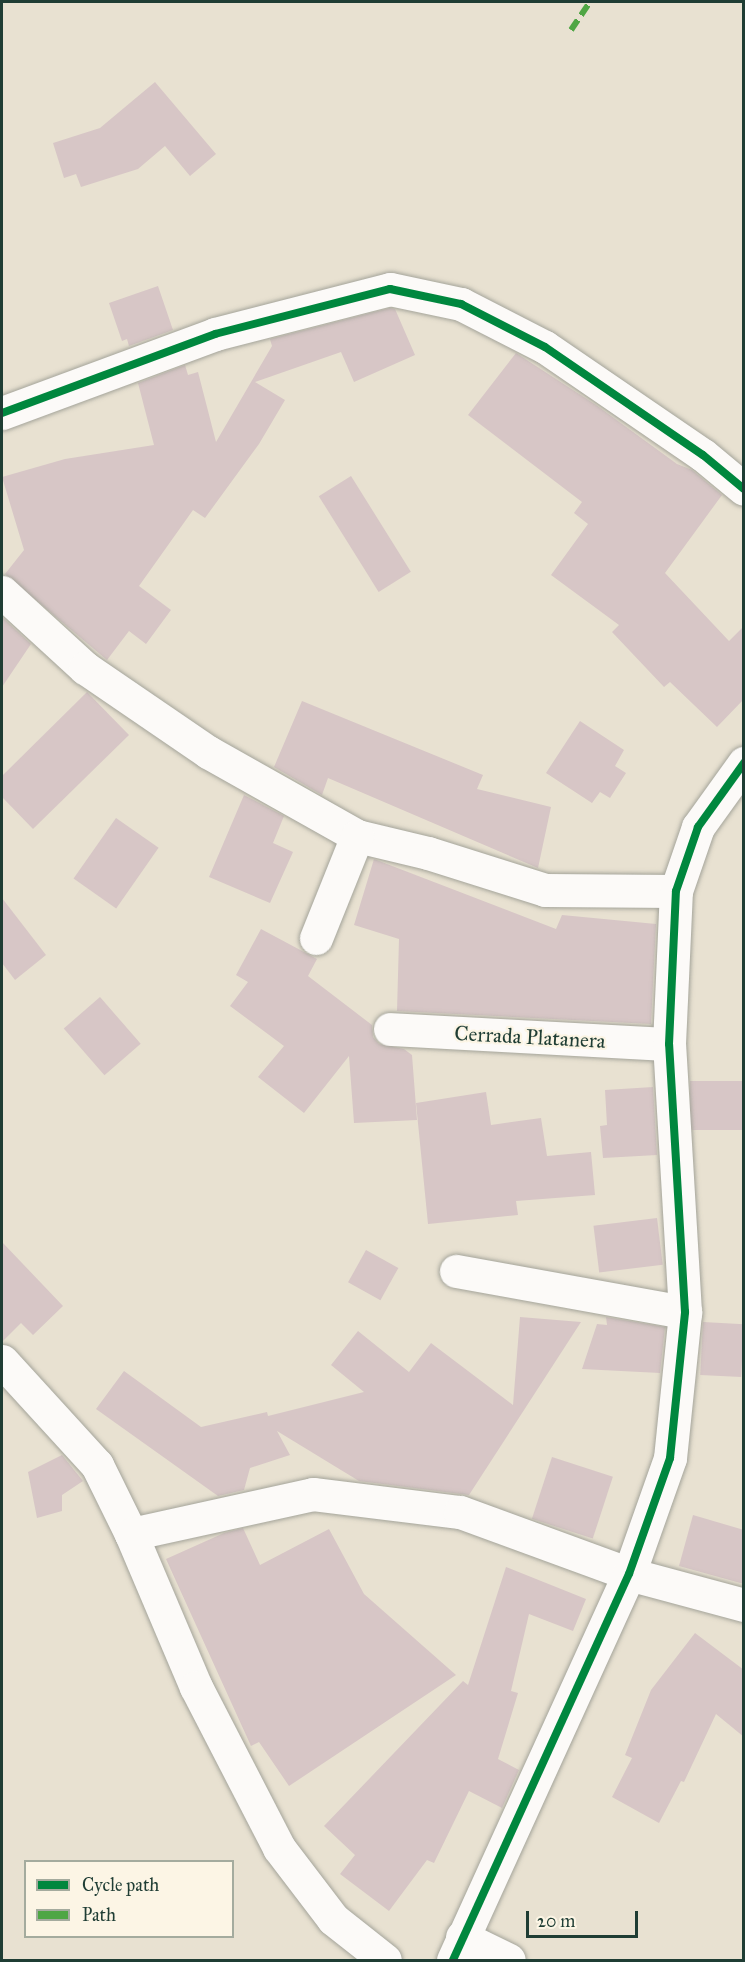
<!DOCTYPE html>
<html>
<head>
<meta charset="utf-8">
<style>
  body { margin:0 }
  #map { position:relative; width:745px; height:1962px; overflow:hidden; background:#e8e1d1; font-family:"IM FELL Great Primer",serif }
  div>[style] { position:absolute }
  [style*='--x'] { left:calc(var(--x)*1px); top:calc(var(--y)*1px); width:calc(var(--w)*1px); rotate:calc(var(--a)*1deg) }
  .building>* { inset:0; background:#d7c6c6; transform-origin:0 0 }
  .roads { filter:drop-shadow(0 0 2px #a4a49a) drop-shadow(0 0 2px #a4a49a) }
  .minor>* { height:33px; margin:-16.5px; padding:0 16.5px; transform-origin:16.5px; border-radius:16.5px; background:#fcfaf8 }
  .quiet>* { height:6px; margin-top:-3px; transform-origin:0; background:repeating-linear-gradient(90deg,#4fa644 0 12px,transparent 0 18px) }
  .cycleway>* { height:8px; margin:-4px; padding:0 4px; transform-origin:4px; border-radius:4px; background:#00873e }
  span { translate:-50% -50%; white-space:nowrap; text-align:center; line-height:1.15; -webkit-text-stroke:4.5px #fcf5e5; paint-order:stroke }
  .street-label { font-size:21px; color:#1f3d34 }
  .frame { position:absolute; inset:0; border:3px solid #1f3d34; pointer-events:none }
  .legend { position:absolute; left:24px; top:1860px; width:210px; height:78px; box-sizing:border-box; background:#fcf5e5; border:2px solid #a4ab9e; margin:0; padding:8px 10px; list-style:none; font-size:18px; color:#1f3d34 }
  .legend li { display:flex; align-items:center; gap:12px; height:30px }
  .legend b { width:30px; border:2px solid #a4ab9e }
  .scale { position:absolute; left:526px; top:1911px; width:112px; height:27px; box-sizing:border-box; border:3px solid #1f3d34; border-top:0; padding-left:8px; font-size:18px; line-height:21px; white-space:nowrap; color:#1f3d34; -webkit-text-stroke:4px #fcf5e5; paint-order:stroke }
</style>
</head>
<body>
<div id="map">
  <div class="building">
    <div style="clip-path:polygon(155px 82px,216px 154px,190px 176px,165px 146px,138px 169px,81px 187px,76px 174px,64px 178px,53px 143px,100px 128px)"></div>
    <div style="clip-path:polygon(158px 286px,173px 330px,129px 346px,127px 339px,122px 341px,109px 303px)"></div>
    <div style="clip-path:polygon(390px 308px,395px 309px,415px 355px,354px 382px,341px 352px,255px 382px,285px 400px,259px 444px,205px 518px,193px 510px,139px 586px,171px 610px,146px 644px,129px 631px,107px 660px,5px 574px,24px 550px,2px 477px,65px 459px,154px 445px,138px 383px,185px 365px,188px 375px,198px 372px,216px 442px,272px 346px,270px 339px)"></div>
    <div style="clip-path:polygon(516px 353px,596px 405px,677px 464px,692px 470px,722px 495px,665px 573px,729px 641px,744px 626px,744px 699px,717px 727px,670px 682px,664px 687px,612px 632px,619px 625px,551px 575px,588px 524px,574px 513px,582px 502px,468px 415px)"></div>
    <div style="left:351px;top:476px;width:113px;height:38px;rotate:58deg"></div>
    <div style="clip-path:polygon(2px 617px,31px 644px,2px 687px)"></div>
    <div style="clip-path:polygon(87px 692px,129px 735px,33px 829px,2px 797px,2px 776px)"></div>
    <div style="clip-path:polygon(302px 701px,483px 775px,477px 789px,551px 807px,538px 868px,328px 778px,322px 795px,274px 767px)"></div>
    <div style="clip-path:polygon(580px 721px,624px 750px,615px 766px,626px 773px,610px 798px,600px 792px,592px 803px,546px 773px)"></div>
    <div style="clip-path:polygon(244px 795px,284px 816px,273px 843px,293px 852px,270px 903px,209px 877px)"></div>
    <div style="left:116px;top:818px;width:52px;height:74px;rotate:35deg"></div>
    <div style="clip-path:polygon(374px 859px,556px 929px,562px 915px,656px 924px,651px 1024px,397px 1011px,399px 939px,354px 925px)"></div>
    <div style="clip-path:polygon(2px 898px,46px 955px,15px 980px,2px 963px)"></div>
    <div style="clip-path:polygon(261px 929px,317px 959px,308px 976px,372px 1025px,373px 1037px,379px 1044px,404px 1049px,412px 1055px,417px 1120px,354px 1123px,349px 1056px,304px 1113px,258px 1077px,284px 1046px,230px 1006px,248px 982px,236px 975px)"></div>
    <div style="left:100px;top:997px;width:62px;height:48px;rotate:49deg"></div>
    <div style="left:744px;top:1081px;width:49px;height:54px;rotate:90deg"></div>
    <div style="clip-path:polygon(653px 1087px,657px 1155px,603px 1158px,600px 1126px,607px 1125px,605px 1090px)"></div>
    <div style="clip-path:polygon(486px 1092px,491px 1125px,541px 1118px,547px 1156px,591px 1152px,595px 1195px,516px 1201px,518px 1215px,428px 1224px,416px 1103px)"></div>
    <div style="left:657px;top:1218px;width:47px;height:64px;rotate:83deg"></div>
    <div style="clip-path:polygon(2px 1242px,63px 1306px,33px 1335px,21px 1323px,2px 1342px)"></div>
    <div style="left:366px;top:1250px;width:37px;height:37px;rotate:29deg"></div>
    <div style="clip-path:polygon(520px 1317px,581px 1322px,469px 1495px,359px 1481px,277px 1431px,290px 1455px,250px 1468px,244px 1490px,218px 1496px,96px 1409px,124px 1371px,201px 1427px,267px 1412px,268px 1416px,364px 1392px,331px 1365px,358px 1331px,409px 1372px,431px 1343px,513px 1405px)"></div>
    <div style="clip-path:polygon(606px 1317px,665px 1327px,660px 1373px,582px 1369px,597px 1324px,607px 1325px)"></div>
    <div style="left:703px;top:1322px;width:41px;height:53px;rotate:3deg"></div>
    <div style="clip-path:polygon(62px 1455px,83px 1481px,62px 1495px,62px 1511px,37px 1518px,28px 1472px)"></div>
    <div style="left:552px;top:1457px;width:64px;height:65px;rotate:18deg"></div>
    <div style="clip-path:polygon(693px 1515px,744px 1530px,744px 1584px,679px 1566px)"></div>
    <div style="clip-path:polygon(243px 1528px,260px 1565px,329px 1529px,364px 1594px,456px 1675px,289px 1786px,259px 1742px,251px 1746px,166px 1559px,224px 1533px)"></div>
    <div style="clip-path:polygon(506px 1567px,586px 1599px,573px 1631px,529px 1614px,511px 1691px,518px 1693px,498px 1759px,519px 1770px,502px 1808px,469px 1791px,434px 1863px,427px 1860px,389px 1911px,340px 1874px,355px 1855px,324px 1826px,463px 1681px,468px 1685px)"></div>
    <div style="clip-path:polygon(695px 1633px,744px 1670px,744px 1737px,716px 1714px,684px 1782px,681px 1781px,659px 1823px,612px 1797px,632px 1758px,625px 1755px,651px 1690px)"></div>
  </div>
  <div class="roads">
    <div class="minor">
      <div style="--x:2;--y:413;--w:227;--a:-20.3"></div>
      <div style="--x:215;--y:334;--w:181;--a:-14.4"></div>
      <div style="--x:390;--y:289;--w:73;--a:11.9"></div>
      <div style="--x:461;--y:304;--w:94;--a:27.1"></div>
      <div style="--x:545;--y:347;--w:191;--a:34.4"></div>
      <div style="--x:703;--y:455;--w:53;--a:39.7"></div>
      <div style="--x:2;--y:592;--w:113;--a:42.5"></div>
      <div style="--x:85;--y:668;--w:149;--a:34.3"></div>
      <div style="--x:208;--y:752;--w:171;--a:29.4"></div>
      <div style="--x:357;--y:836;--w:73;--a:13.5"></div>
      <div style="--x:428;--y:853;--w:123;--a:17.5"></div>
      <div style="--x:545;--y:890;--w:131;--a:0.4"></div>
      <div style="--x:316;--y:938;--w:110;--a:-68.1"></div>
      <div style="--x:390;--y:1029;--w:279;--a:3.1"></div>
      <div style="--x:456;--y:1271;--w:233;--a:10.2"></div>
      <div style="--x:2;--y:1361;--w:141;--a:47.6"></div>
      <div style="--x:97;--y:1465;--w:77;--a:63.8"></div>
      <div style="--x:131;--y:1534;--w:166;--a:67"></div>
      <div style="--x:196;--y:1687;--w:181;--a:62.7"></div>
      <div style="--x:279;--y:1848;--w:89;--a:52.7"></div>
      <div style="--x:333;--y:1919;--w:66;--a:38.3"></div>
      <div style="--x:131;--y:1534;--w:186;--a:-12.4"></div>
      <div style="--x:313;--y:1494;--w:148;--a:7"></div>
      <div style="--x:460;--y:1512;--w:180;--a:20.1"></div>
      <div style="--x:629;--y:1574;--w:119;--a:15.1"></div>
      <div style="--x:462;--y:1937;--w:52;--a:26.1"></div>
      <div style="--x:453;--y:1960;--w:424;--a:-65.5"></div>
      <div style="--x:629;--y:1574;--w:123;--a:-70.5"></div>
      <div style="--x:670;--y:1458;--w:147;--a:-84.1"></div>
      <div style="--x:685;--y:1312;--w:268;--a:-93.4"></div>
      <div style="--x:669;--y:1044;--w:153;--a:-87.4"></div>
      <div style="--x:676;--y:891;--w:68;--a:-71"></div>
      <div style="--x:698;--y:827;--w:79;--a:-54.3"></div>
    </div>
  </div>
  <div class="quiet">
    <div style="--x:571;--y:30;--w:34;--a:-56"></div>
  </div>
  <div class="cycleway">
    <div style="--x:2;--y:413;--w:227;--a:-20.3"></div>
    <div style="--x:215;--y:334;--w:181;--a:-14.4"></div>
    <div style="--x:390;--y:289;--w:73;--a:11.9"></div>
    <div style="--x:461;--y:304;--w:94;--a:27.1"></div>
    <div style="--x:545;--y:347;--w:191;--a:34.4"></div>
    <div style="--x:703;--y:455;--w:53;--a:39.7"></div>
    <div style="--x:453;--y:1960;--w:424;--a:-65.5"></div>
    <div style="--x:629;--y:1574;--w:123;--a:-70.5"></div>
    <div style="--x:670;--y:1458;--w:147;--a:-84.1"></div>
    <div style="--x:685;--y:1312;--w:268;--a:-93.4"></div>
    <div style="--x:669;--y:1044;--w:153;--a:-87.4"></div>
    <div style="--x:676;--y:891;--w:68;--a:-71"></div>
    <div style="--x:698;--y:827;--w:79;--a:-54.3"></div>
  </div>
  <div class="street-label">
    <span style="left:530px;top:1037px;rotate:3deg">Cerrada Platanera</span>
  </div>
  <div class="frame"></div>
  <ul class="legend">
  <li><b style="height:8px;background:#00873e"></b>Cycle path</li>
  <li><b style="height:8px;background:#4fa644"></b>Path</li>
  </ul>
  <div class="scale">20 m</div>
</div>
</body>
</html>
